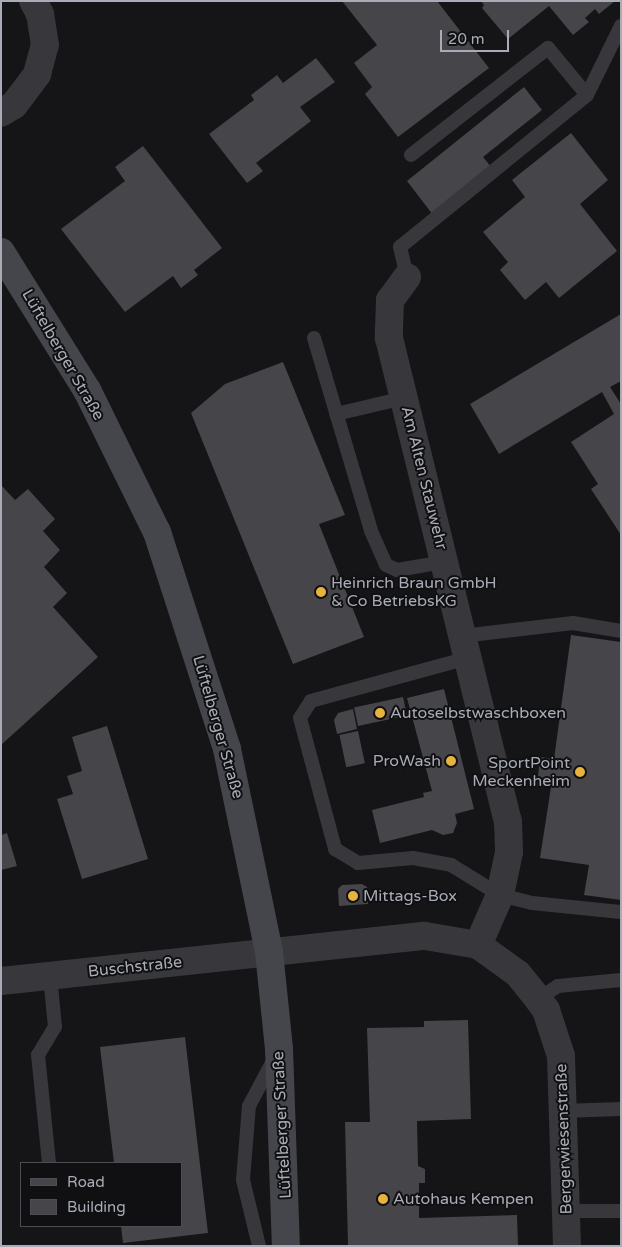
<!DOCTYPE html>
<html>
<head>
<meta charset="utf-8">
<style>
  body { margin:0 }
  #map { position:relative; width:622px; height:1247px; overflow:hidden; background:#151517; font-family:"Varela Round",sans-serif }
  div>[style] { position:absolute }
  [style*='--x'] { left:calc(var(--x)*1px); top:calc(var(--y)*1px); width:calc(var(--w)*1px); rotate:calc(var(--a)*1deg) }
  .building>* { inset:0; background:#45454a; transform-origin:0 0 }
  .service>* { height:14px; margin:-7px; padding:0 7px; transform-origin:7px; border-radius:7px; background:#37373c }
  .minor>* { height:28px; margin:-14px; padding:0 14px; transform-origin:14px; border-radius:14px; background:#37373c }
  .secondary>* { height:28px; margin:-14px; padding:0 14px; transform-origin:14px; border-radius:14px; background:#45464c }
  .dots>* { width:14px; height:14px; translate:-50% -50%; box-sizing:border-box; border:2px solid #101012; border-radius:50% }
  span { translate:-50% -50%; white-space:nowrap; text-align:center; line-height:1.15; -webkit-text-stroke:4px #101012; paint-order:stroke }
  .street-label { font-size:16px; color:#a8acb6 }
  .poi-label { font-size:16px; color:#a8acb6 }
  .left { translate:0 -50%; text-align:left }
  .right { translate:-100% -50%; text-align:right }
  .frame { position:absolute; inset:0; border:2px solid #a8acb6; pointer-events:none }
  .legend { position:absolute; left:20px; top:1162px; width:162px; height:65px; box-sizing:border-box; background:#101012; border:1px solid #4d4e54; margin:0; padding:6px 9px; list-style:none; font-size:15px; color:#a8acb6 }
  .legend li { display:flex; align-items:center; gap:10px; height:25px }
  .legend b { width:25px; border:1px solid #4d4e54 }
  .scale { position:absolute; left:440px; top:30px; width:69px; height:22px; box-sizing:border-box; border:2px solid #a8acb6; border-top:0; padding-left:6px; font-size:15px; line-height:18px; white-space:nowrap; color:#a8acb6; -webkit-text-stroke:4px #101012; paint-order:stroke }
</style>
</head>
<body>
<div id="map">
  <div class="building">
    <div style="clip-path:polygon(342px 1px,437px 1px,489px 68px,398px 137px,365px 94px,372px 87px,354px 63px,377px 45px)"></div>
    <div style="clip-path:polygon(481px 1px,615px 1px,599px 14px,595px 9px,585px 18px,589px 22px,573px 35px,549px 6px,508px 39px,482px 8px,484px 5px)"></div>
    <div style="clip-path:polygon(316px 58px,335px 82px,300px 107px,311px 121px,256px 163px,263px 171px,247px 183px,209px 134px,254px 100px,251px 95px,277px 75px,283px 83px)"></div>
    <div style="clip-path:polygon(524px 87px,542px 110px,483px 157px,492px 168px,433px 215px,407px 181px)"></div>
    <div style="clip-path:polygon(571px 133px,608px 180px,580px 204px,617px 251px,559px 298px,546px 282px,525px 300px,500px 270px,508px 262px,483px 232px,525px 197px,512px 180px)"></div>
    <div style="clip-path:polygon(143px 146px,222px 248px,194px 270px,198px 275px,181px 288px,173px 276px,125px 312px,61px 229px,125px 181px,115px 167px)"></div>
    <div style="clip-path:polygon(621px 314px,621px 381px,610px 387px,621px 404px,621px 535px,591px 489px,598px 484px,571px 442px,614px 414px,602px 392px,499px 454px,470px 404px)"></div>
    <div style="clip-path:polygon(283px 362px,345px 515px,319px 524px,364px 637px,293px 664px,191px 413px,225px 384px)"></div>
    <div style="clip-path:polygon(1px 485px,15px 500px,28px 489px,55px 519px,43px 531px,60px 550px,44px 567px,67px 593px,53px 607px,98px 657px,1px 745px)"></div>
    <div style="clip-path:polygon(571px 635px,621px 642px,621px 900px,584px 895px,589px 865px,540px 858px,551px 787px,537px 786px,540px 757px,554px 759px)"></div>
    <div style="clip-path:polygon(444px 689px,474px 809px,455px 814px,457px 823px,453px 833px,443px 835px,432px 830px,380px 843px,372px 810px,424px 797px,423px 793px,432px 791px,407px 698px)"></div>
    <div style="left:403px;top:697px;width:19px;height:50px;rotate:78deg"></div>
    <div style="clip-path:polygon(353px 709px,357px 729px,337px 734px,334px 720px,338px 713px)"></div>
    <div style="clip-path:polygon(107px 726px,148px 859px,82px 879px,57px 799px,73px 794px,67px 776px,82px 771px,72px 737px)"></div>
    <div style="left:358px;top:731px;width:33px;height:19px;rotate:78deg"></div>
    <div style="clip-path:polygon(7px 833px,17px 866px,1px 870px,1px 835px)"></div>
    <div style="clip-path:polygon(362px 884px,367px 887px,368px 904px,339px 906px,338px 889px,342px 885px)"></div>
    <div style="clip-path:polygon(468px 1020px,471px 1119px,417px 1121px,418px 1166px,425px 1169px,425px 1183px,419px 1183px,419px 1218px,517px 1215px,518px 1246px,348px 1246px,345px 1122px,370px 1122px,367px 1028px,424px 1027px,424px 1021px)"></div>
    <div style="clip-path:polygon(185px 1037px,208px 1233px,123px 1243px,121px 1226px,181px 1226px,181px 1163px,114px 1163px,100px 1047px)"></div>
  </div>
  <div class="service">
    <div style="--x:411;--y:155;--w:174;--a:-38"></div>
    <div style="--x:548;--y:48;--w:61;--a:50.3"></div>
    <div style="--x:407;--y:277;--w:31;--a:-103"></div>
    <div style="--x:400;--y:247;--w:241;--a:-39.1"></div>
    <div style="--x:587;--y:95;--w:77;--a:-63.8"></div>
    <div style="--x:314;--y:338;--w:201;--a:73.5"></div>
    <div style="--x:371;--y:531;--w:37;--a:66"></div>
    <div style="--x:386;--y:565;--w:12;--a:24"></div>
    <div style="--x:397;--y:570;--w:48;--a:-9.7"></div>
    <div style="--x:336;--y:414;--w:70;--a:-13.2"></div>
    <div style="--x:462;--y:636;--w:112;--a:-6.7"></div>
    <div style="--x:573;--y:623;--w:49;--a:9.5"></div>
    <div style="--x:468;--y:658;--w:163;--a:164.7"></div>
    <div style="--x:311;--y:701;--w:20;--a:123"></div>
    <div style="--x:300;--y:718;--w:136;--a:75"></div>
    <div style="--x:335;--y:849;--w:27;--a:31"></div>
    <div style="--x:358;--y:863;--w:55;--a:-5.2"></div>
    <div style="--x:413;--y:858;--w:39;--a:10"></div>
    <div style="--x:451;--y:865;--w:57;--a:31.5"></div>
    <div style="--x:500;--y:895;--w:33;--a:14"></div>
    <div style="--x:532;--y:903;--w:89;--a:5.8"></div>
    <div style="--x:538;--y:999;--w:24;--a:-33"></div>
    <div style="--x:558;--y:986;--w:63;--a:-5.4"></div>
    <div style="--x:563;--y:1111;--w:58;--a:-2"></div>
    <div style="--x:49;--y:1163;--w:109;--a:-95.8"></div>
    <div style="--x:38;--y:1055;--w:33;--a:-59"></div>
    <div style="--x:55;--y:1027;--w:51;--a:-95.6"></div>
    <div style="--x:567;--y:1211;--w:54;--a:0"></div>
    <div style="--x:259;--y:1246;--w:68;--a:-103.6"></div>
    <div style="--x:243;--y:1180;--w:74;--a:-85.4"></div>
    <div style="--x:249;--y:1106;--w:53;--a:-62"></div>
  </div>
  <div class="minor">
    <div style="--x:1;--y:113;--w:15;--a:-32"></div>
    <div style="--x:14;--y:105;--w:39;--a:-53"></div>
    <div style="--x:37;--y:74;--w:30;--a:-75"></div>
    <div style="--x:45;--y:45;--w:31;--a:-99"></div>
    <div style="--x:40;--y:14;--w:15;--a:-118"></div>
    <div style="--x:407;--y:277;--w:29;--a:126"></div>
    <div style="--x:390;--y:300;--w:38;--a:92"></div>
    <div style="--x:389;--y:338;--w:497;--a:76.2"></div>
    <div style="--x:508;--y:821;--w:31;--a:88"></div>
    <div style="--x:509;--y:852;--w:44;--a:101.8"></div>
    <div style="--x:500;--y:895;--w:55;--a:113.7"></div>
    <div style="--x:1;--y:981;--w:426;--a:-6.1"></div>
    <div style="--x:425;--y:936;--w:54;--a:9.6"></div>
    <div style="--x:478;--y:945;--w:49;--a:35.9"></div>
    <div style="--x:518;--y:974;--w:32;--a:51"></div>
    <div style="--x:538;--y:999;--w:14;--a:54"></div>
    <div style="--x:546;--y:1010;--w:48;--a:71.9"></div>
    <div style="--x:561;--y:1056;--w:190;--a:88.2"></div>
  </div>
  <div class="secondary">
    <div style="--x:1;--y:252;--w:163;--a:58.1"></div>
    <div style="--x:87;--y:390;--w:158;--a:63.8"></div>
    <div style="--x:157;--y:532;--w:228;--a:72.1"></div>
    <div style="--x:227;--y:749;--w:207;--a:78.3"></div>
    <div style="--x:269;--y:952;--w:98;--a:84.1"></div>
    <div style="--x:279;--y:1049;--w:197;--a:88"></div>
  </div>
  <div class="dots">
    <div style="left:321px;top:592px;background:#e7b33e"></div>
    <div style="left:380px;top:713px;background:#e7b33e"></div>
    <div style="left:451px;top:761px;background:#e7b33e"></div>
    <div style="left:580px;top:772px;background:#e7b33e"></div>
    <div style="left:353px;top:896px;background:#e7b33e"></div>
    <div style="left:383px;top:1199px;background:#e7b33e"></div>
  </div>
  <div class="street-label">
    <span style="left:63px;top:355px;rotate:60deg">Lüftelberger Straße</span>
    <span style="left:424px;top:478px;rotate:76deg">Am Alten Stauwehr</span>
    <span style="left:218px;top:727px;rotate:74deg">Lüftelberger Straße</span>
    <span style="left:135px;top:967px;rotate:-6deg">Buschstraße</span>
    <span style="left:282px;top:1125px;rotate:-93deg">Lüftelberger Straße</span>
    <span style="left:564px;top:1139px;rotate:-92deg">Bergerwiesenstraße</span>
  </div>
  <div class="poi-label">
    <span class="left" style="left:331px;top:592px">Heinrich Braun GmbH<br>&amp; Co BetriebsKG</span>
    <span class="left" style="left:390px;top:713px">Autoselbstwaschboxen</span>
    <span class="right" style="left:441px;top:761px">ProWash</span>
    <span class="right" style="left:570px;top:772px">SportPoint<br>Meckenheim</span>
    <span class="left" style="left:363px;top:896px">Mittags-Box</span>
    <span class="left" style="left:393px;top:1199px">Autohaus Kempen</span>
  </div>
  <div class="frame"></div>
  <ul class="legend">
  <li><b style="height:6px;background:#45464c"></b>Road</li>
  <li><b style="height:14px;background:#45454a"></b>Building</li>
  </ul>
  <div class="scale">20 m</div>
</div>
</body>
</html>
